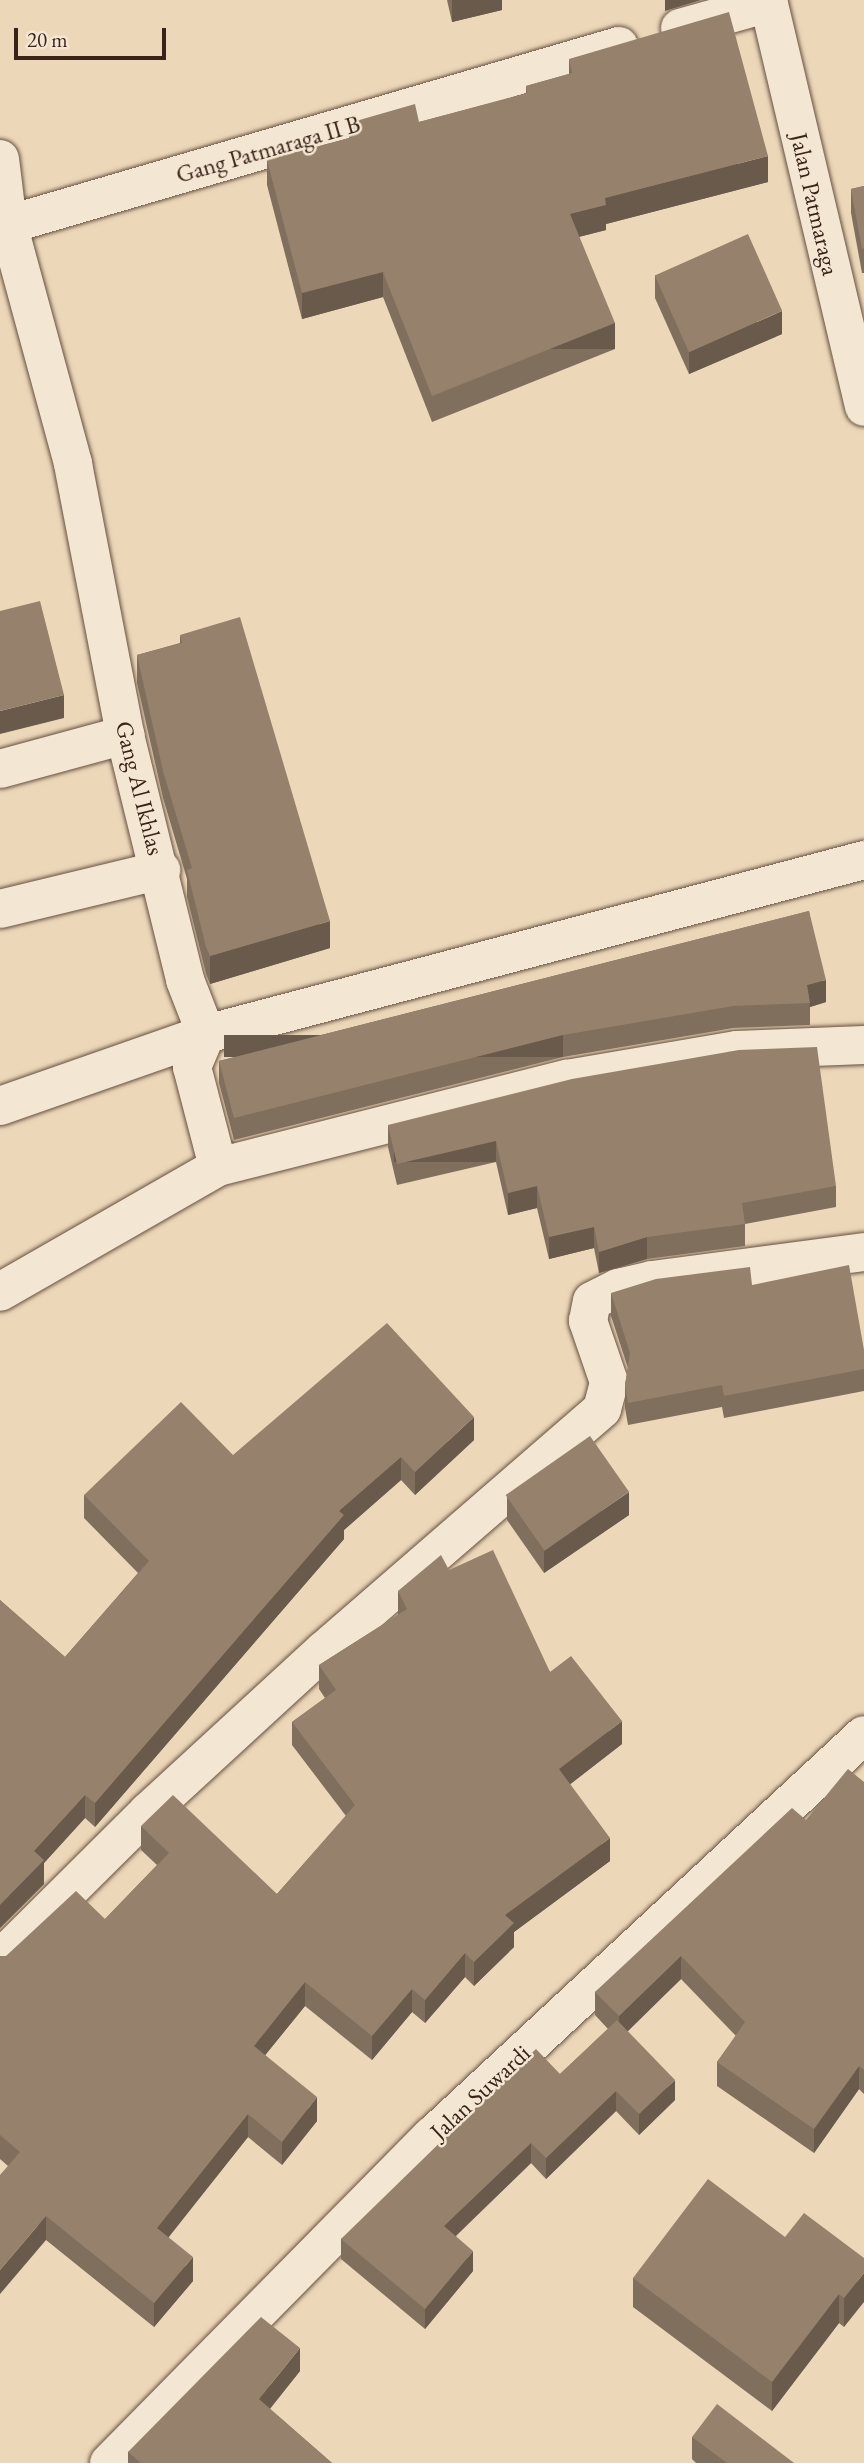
<!DOCTYPE html>
<html>
<head>
<meta charset="utf-8">
<style>
  body { margin:0 }
  #map { position:relative; width:864px; height:2463px; overflow:hidden; background:#ecd8b9; font-family:"EB Garamond",serif }
  div>[style] { position:absolute }
  [style*='--x'] { left:calc(var(--x)*1px); top:calc(var(--y)*1px); width:calc(var(--w)*1px); rotate:calc(var(--a)*1deg) }
  .roads { filter:drop-shadow(0 0 2px #665040) drop-shadow(0 0 2px #665040) }
  .street>* { height:38px; margin:-19px; padding:0 19px; transform-origin:19px; border-radius:19px; background:#f3e6d2 }
  .wall>* { inset:0; background:#816f5d }
  .shaded-wall>* { inset:0; background:#695a4c; transform-origin:0 0 }
  .building>* { inset:0; background:#96816c; transform-origin:0 0 }
  span { translate:-50% -50%; white-space:nowrap; text-align:center; line-height:1.15; -webkit-text-stroke:5px #f3e6d2; paint-order:stroke }
  .street-label { font-size:24px; color:#392218 }
  .scale { position:absolute; left:14px; top:28px; width:152px; height:32px; box-sizing:border-box; border:4px solid #392218; border-top:0; padding-left:9px; font-size:21px; line-height:24px; white-space:nowrap; color:#392218; -webkit-text-stroke:5px #f3e6d2; paint-order:stroke }
</style>
</head>
<body>
<div id="map">
  <div class="roads">
    <div class="street">
      <div style="--x:768;--y:0;--w:418;--a:76.7"></div>
      <div style="--x:680;--y:28;--w:92;--a:-15.7"></div>
      <div style="--x:0;--y:159;--w:65;--a:83"></div>
      <div style="--x:8;--y:224;--w:249;--a:74.8"></div>
      <div style="--x:73;--y:464;--w:276;--a:79.1"></div>
      <div style="--x:125;--y:735;--w:252;--a:76.2"></div>
      <div style="--x:185;--y:980;--w:58;--a:68.7"></div>
      <div style="--x:206;--y:1034;--w:36;--a:113"></div>
      <div style="--x:192;--y:1067;--w:103;--a:75.4"></div>
      <div style="--x:218;--y:1167;--w:251;--a:150.2"></div>
      <div style="--x:0;--y:227;--w:645;--a:-16.3"></div>
      <div style="--x:0;--y:769;--w:130;--a:-15.2"></div>
      <div style="--x:0;--y:909;--w:166;--a:-13.6"></div>
      <div style="--x:0;--y:1106;--w:218;--a:-19.3"></div>
      <div style="--x:206;--y:1034;--w:681;--a:-14.81"></div>
      <div style="--x:218;--y:1167;--w:360;--a:-14.2"></div>
      <div style="--x:567;--y:1079;--w:172;--a:-9.7"></div>
      <div style="--x:737;--y:1050;--w:127;--a:-2.3"></div>
      <div style="--x:0;--y:1959;--w:209;--a:-44.8"></div>
      <div style="--x:148;--y:1812;--w:238;--a:-42.6"></div>
      <div style="--x:323;--y:1651;--w:369;--a:-40.9"></div>
      <div style="--x:602;--y:1409;--w:28;--a:-75"></div>
      <div style="--x:609;--y:1382;--w:65;--a:-109"></div>
      <div style="--x:588;--y:1321;--w:20;--a:-79"></div>
      <div style="--x:592;--y:1301;--w:29;--a:-27"></div>
      <div style="--x:618;--y:1288;--w:35;--a:-13"></div>
      <div style="--x:652;--y:1280;--w:214;--a:-7.5"></div>
      <div style="--x:109;--y:2463;--w:460;--a:-45.4"></div>
      <div style="--x:432;--y:2136;--w:589;--a:-42.87"></div>
    </div>
  </div>
  <div class="wall">
    <div style="clip-path:polygon(447px 0,502px 0,502px 10px,452px 22px)"></div>
    <div style="clip-path:polygon(569px 59px,768px 182px,606px 224px,606px 230px,579px 237px,615px 349px,432px 422px,383px 297px,302px 319px,267px 185px,267px 160px,349px 138px,349px 123px,419px 122px,526px 94px,526px 86px,569px 74px)"></div>
    <div style="clip-path:polygon(864px 186px,864px 273px,862px 273px,851px 213px,851px 189px)"></div>
    <div style="clip-path:polygon(655px 275px,782px 334px,689px 374px,655px 298px)"></div>
    <div style="clip-path:polygon(180px 635px,330px 948px,210px 984px,206px 974px,187px 897px,187px 879px,163px 798px,137px 683px,137px 655px,180px 643px)"></div>
    <div style="clip-path:polygon(809px 911px,826px 1002px,810px 1007px,810px 1025px,733px 1028px,563px 1057px,234px 1140px,219px 1083px,219px 1061px)"></div>
    <div style="clip-path:polygon(388px 1125px,836px 1186px,836px 1207px,745px 1224px,745px 1246px,647px 1259px,599px 1273px,594px 1248px,549px 1259px,537px 1208px,508px 1215px,496px 1162px,397px 1185px,388px 1147px)"></div>
    <div style="clip-path:polygon(752px 1285px,864px 1350px,864px 1391px,724px 1418px,722px 1407px,628px 1425px,625px 1408px,625px 1385px,628px 1368px,611px 1316px,611px 1293px)"></div>
    <div style="clip-path:polygon(474px 1440px,415px 1495px,401px 1480px,344px 1530px,344px 1539px,95px 1827px,85px 1818px,44px 1863px,44px 1884px,0 1928px,0 1600px,65px 1657px,138px 1573px,84px 1518px,84px 1495px,233px 1455px)"></div>
    <div style="clip-path:polygon(507px 1497px,629px 1515px,544px 1573px,507px 1520px)"></div>
    <div style="clip-path:polygon(449px 1570px,622px 1744px,570px 1784px,610px 1861px,514px 1932px,514px 1947px,474px 1986px,465px 1977px,425px 2023px,412px 2012px,372px 2060px,305px 2006px,265px 2055px,317px 2121px,282px 2165px,248px 2137px,168px 2237px,193px 2281px,154px 2327px,46px 2240px,8px 2166px,0 2159px,0 1956px,6px 1956px,105px 1919px,157px 1865px,141px 1850px,141px 1826px,277px 1894px,346px 1816px,292px 1745px,292px 1722px,325px 1698px,319px 1689px,319px 1665px,398px 1615px,398px 1591px)"></div>
    <div style="clip-path:polygon(864px 1782px,864px 2094px,859px 2089px,814px 2153px,717px 2086px,717px 2062px,736px 2036px,681px 1979px,627px 2031px,675px 2100px,639px 2135px,616px 2111px,546px 2179px,531px 2163px,456px 2236px,473px 2271px,425px 2329px,341px 2259px,341px 2239px,560px 2074px,608px 2029px,595px 2015px,595px 1992px,806px 1820px)"></div>
    <div style="clip-path:polygon(864px 2258px,844px 2327px,839px 2323px,772px 2411px,633px 2307px,633px 2278px)"></div>
    <div style="clip-path:polygon(300px 2371px,270px 2409px,332px 2463px,128px 2463px,128px 2452px)"></div>
    <div style="clip-path:polygon(692px 2437px,794px 2463px,696px 2463px,692px 2459px)"></div>
  </div>
  <div class="shaded-wall">
    <div style="clip-path:polygon(452px 0,502px 0,502px 10px,452px 22px)"></div>
    <div style="clip-path:polygon(665px 0,701px 0,665px 11px)"></div>
    <div style="clip-path:polygon(768px 156px,768px 182px,606px 224px,606px 230px,570px 239px,570px 214px,605px 198px)"></div>
    <div style="clip-path:polygon(383px 272px,383px 297px,302px 319px,302px 293px)"></div>
    <div style="clip-path:polygon(782px 311px,782px 334px,689px 374px,689px 352px)"></div>
    <div style="left:615px;top:323px;width:26px;height:197px;rotate:90deg"></div>
    <div style="clip-path:polygon(64px 695px,64px 718px,0 734px,0 711px)"></div>
    <div style="clip-path:polygon(330px 921px,330px 948px,210px 984px,210px 956px)"></div>
    <div style="clip-path:polygon(826px 980px,826px 1002px,810px 1007px,807px 985px)"></div>
    <div style="left:563px;top:1035px;width:22px;height:339px;rotate:90deg"></div>
    <div style="left:496px;top:1141px;width:21px;height:102px;rotate:90deg"></div>
    <div style="clip-path:polygon(537px 1186px,537px 1208px,508px 1215px,508px 1193px)"></div>
    <div style="clip-path:polygon(594px 1227px,594px 1248px,549px 1259px,549px 1237px)"></div>
    <div style="clip-path:polygon(647px 1237px,647px 1259px,599px 1273px,599px 1252px)"></div>
    <div style="clip-path:polygon(474px 1417px,474px 1440px,415px 1495px,415px 1472px)"></div>
    <div style="clip-path:polygon(401px 1457px,401px 1480px,344px 1530px,344px 1539px,95px 1827px,95px 1803px,339px 1511px)"></div>
    <div style="clip-path:polygon(629px 1492px,629px 1515px,544px 1573px,544px 1550px)"></div>
    <div style="clip-path:polygon(622px 1721px,622px 1744px,559px 1793px,559px 1769px)"></div>
    <div style="clip-path:polygon(85px 1795px,85px 1818px,44px 1863px,44px 1884px,0 1928px,0 1905px,34px 1851px)"></div>
    <div style="clip-path:polygon(610px 1838px,610px 1861px,514px 1932px,514px 1947px,474px 1986px,474px 1962px,505px 1915px)"></div>
    <div style="clip-path:polygon(465px 1953px,465px 1977px,425px 2023px,425px 2000px)"></div>
    <div style="clip-path:polygon(681px 1956px,681px 1979px,619px 2040px,619px 2016px)"></div>
    <div style="clip-path:polygon(305px 1982px,305px 2006px,254px 2069px,254px 2046px)"></div>
    <div style="clip-path:polygon(412px 1989px,412px 2012px,372px 2060px,372px 2036px)"></div>
    <div style="clip-path:polygon(859px 2066px,859px 2089px,814px 2153px,814px 2129px)"></div>
    <div style="clip-path:polygon(675px 2080px,675px 2100px,639px 2135px,639px 2114px)"></div>
    <div style="clip-path:polygon(616px 2091px,616px 2111px,546px 2179px,546px 2158px)"></div>
    <div style="clip-path:polygon(317px 2097px,317px 2121px,282px 2165px,282px 2142px)"></div>
    <div style="clip-path:polygon(248px 2114px,248px 2137px,157px 2252px,157px 2228px)"></div>
    <div style="clip-path:polygon(531px 2143px,531px 2163px,444px 2247px,444px 2226px)"></div>
    <div style="clip-path:polygon(46px 2216px,46px 2240px,0 2294px,0 2270px)"></div>
    <div style="clip-path:polygon(473px 2251px,473px 2271px,425px 2329px,425px 2309px)"></div>
    <div style="clip-path:polygon(193px 2257px,193px 2281px,154px 2327px,154px 2303px)"></div>
    <div style="clip-path:polygon(864px 2273px,864px 2302px,844px 2327px,844px 2298px)"></div>
    <div style="clip-path:polygon(839px 2294px,839px 2323px,772px 2411px,772px 2382px)"></div>
    <div style="clip-path:polygon(300px 2348px,300px 2371px,259px 2422px,259px 2399px)"></div>
  </div>
  <div class="building">
    <div style="clip-path:polygon(729px 12px,768px 156px,605px 198px,606px 205px,570px 214px,615px 323px,432px 396px,383px 272px,302px 293px,267px 160px,353px 137px,349px 123px,415px 104px,419px 122px,527px 93px,526px 86px,572px 73px,569px 59px)"></div>
    <div style="clip-path:polygon(864px 186px,864px 248px,862px 249px,851px 189px)"></div>
    <div style="left:748px;top:234px;width:84px;height:102px;rotate:66deg"></div>
    <div style="clip-path:polygon(40px 601px,64px 695px,0 711px,0 611px)"></div>
    <div style="clip-path:polygon(240px 617px,330px 921px,210px 956px,206px 947px,187px 870px,192px 868px,163px 771px,137px 655px,182px 643px,180px 635px)"></div>
    <div style="clip-path:polygon(809px 911px,826px 980px,807px 985px,810px 1003px,733px 1006px,563px 1035px,234px 1118px,219px 1061px)"></div>
    <div style="clip-path:polygon(817px 1047px,836px 1186px,742px 1203px,745px 1224px,647px 1237px,599px 1252px,594px 1227px,549px 1237px,537px 1186px,508px 1193px,496px 1141px,397px 1164px,388px 1125px,572px 1079px,739px 1050px)"></div>
    <div style="clip-path:polygon(849px 1265px,864px 1350px,864px 1369px,724px 1396px,722px 1385px,628px 1403px,625px 1385px,630px 1353px,611px 1293px,656px 1279px,750px 1267px,752px 1285px)"></div>
    <div style="clip-path:polygon(387px 1323px,474px 1417px,415px 1472px,401px 1457px,339px 1511px,344px 1515px,95px 1803px,85px 1795px,34px 1851px,44px 1860px,0 1905px,0 1600px,65px 1657px,149px 1561px,84px 1495px,181px 1402px,233px 1455px)"></div>
    <div style="left:590px;top:1436px;width:68px;height:103px;rotate:55deg"></div>
    <div style="clip-path:polygon(493px 1550px,550px 1672px,571px 1656px,622px 1721px,559px 1769px,610px 1838px,505px 1915px,514px 1923px,474px 1962px,465px 1953px,425px 2000px,412px 1989px,372px 2036px,305px 1982px,254px 2046px,317px 2097px,282px 2142px,248px 2114px,157px 2228px,193px 2257px,154px 2303px,46px 2216px,0 2270px,0 2175px,20px 2152px,0 2135px,0 1956px,6px 1956px,76px 1891px,105px 1919px,169px 1853px,141px 1826px,173px 1795px,277px 1894px,355px 1805px,292px 1722px,336px 1690px,319px 1665px,407px 1609px,398px 1591px,441px 1555px,449px 1570px)"></div>
    <div style="clip-path:polygon(848px 1769px,864px 1782px,864px 2070px,859px 2066px,814px 2129px,717px 2062px,745px 2022px,681px 1956px,619px 2016px,595px 1992px,792px 1808px,806px 1820px)"></div>
    <div style="clip-path:polygon(617px 2020px,675px 2080px,639px 2114px,616px 2091px,546px 2158px,531px 2143px,444px 2226px,473px 2251px,425px 2309px,341px 2239px,536px 2049px,560px 2074px)"></div>
    <div style="clip-path:polygon(708px 2179px,785px 2237px,804px 2213px,864px 2258px,864px 2273px,844px 2298px,839px 2294px,772px 2382px,633px 2278px)"></div>
    <div style="clip-path:polygon(261px 2317px,300px 2348px,259px 2399px,332px 2463px,141px 2463px,128px 2452px)"></div>
    <div style="clip-path:polygon(717px 2404px,794px 2463px,727px 2463px,692px 2437px)"></div>
  </div>
  <div class="street-label">
    <span style="left:268px;top:149px;rotate:-16deg">Gang Patmaraga II B</span>
    <span style="left:815px;top:204px;rotate:77deg">Jalan Patmaraga</span>
    <span style="left:140px;top:788px;rotate:76deg">Gang Al Ikhlas</span>
    <span style="left:480px;top:2092px;rotate:-43deg">Jalan Suwardi</span>
  </div>
  <div class="scale">20 m</div>
</div>
</body>
</html>
